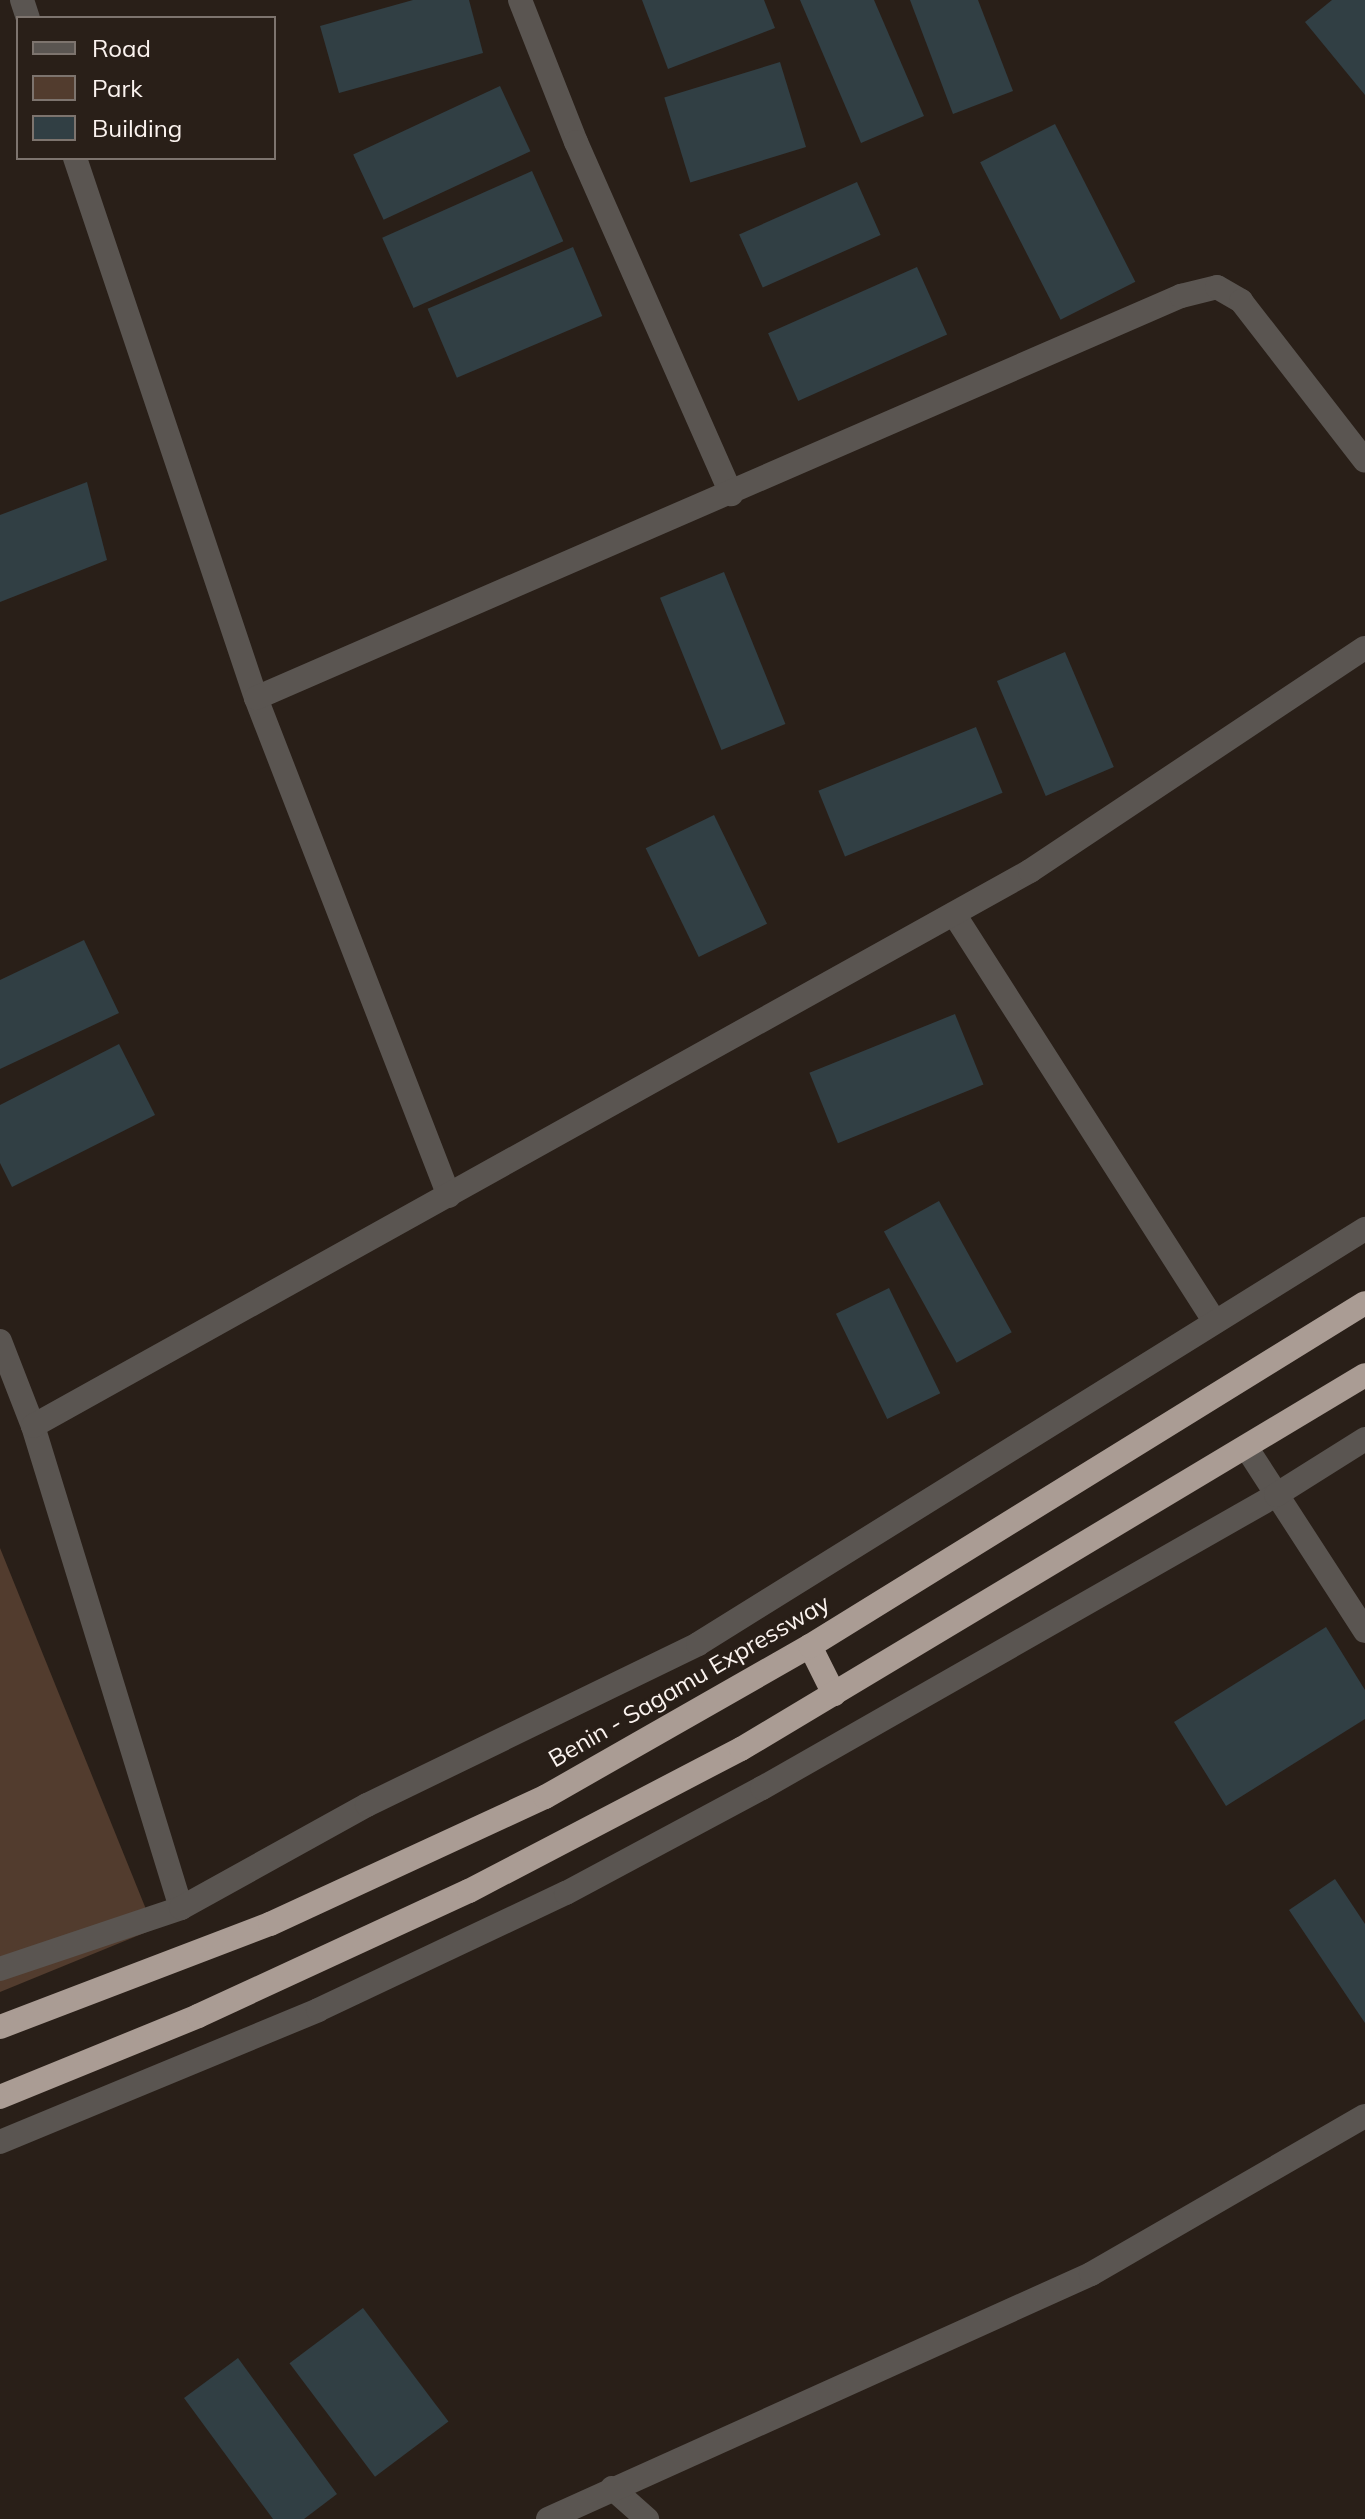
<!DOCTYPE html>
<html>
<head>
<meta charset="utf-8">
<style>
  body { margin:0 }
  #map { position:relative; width:1365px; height:2519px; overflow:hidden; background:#291f18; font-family:Mulish,sans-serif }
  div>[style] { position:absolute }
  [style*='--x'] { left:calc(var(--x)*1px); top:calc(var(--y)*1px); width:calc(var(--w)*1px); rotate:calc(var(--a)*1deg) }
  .green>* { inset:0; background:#523c2e }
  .building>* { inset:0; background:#313f44; transform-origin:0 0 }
  .minor>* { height:24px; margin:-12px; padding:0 12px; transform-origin:12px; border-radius:12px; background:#5a5551 }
  .highway>* { height:24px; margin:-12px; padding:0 12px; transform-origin:12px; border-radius:12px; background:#aa9c94 }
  span { translate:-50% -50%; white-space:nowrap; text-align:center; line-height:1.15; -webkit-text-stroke:6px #291f18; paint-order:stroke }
  .street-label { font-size:24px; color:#fbf3ef }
  .legend { position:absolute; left:16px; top:16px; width:260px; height:144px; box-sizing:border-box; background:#291f18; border:2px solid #7d746e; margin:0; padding:10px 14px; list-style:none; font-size:24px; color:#fbf3ef }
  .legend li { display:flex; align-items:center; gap:16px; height:40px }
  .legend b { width:40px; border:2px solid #7d746e }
</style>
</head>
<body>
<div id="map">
  <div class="green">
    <div style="clip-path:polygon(0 1548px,154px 1929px,0 1992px)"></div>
  </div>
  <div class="building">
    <div style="clip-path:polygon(413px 0,469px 0,483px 53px,339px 93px,320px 26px)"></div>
    <div style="clip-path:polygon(642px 0,764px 0,775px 28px,668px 69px)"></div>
    <div style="clip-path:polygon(800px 0,874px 0,924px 116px,861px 143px)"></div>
    <div style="clip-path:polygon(910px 0,978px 0,1013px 91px,953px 114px)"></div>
    <div style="clip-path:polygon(1332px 0,1365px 0,1365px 95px,1305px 22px)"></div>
    <div style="left:780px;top:62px;width:89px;height:121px;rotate:73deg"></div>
    <div style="left:500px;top:86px;width:72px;height:162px;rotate:65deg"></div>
    <div style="left:1055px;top:124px;width:177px;height:84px;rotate:63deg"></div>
    <div style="left:532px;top:171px;width:77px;height:164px;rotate:66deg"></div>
    <div style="left:857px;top:182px;width:58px;height:129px;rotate:66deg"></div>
    <div style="left:573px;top:247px;width:75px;height:158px;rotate:67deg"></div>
    <div style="left:917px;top:267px;width:74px;height:163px;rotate:66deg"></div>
    <div style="clip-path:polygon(87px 482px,107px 560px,0 602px,0 515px)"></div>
    <div style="left:724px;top:572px;width:164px;height:69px;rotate:68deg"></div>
    <div style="left:1065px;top:652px;width:125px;height:74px;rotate:67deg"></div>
    <div style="left:976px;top:727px;width:71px;height:170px;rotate:68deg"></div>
    <div style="left:714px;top:815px;width:121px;height:76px;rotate:64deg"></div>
    <div style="clip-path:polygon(84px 940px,119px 1013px,0 1069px,0 980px)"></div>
    <div style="left:955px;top:1014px;width:76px;height:157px;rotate:68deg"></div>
    <div style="clip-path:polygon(119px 1044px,155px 1115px,12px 1187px,0 1163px,0 1105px)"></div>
    <div style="left:939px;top:1201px;width:150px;height:63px;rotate:61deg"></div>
    <div style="left:889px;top:1288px;width:117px;height:59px;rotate:64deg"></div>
    <div style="clip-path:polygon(1326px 1627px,1365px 1690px,1365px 1719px,1226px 1806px,1174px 1722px)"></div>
    <div style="clip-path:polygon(1335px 1879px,1365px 1924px,1365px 2023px,1289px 1910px)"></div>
    <div style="left:363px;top:2308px;width:142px;height:92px;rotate:53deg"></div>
    <div style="clip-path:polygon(238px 2358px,337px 2494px,304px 2519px,273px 2519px,184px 2398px)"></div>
  </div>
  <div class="minor">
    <div style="--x:22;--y:0;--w:19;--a:72"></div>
    <div style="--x:520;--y:0;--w:153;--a:68.5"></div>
    <div style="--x:576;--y:142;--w:385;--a:66.2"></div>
    <div style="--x:75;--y:158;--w:570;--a:71.47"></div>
    <div style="--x:256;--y:698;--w:534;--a:68.82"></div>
    <div style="--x:256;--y:698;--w:1009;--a:-23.49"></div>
    <div style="--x:1181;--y:296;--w:37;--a:-14"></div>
    <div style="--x:1217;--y:287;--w:28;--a:30"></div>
    <div style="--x:1241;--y:301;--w:202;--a:52.2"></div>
    <div style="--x:954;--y:914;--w:484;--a:57.4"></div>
    <div style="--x:0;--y:1341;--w:91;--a:68.8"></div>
    <div style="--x:33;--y:1426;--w:504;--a:72.93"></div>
    <div style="--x:33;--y:1426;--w:1141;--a:-29.1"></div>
    <div style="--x:1030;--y:871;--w:402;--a:-33.7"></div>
    <div style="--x:1246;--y:1447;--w:219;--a:57.1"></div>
    <div style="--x:0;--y:1969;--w:191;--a:-18.6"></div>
    <div style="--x:181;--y:1908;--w:213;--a:-29"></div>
    <div style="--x:367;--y:1805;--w:368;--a:-25.9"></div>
    <div style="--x:698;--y:1644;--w:786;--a:-31.89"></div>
    <div style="--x:0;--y:2142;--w:344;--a:-22.5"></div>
    <div style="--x:318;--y:2010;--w:274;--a:-25.3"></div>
    <div style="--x:566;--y:1893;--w:222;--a:-28.2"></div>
    <div style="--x:762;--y:1788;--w:592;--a:-29.68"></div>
    <div style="--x:1276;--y:1495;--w:105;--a:-32.2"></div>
    <div style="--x:612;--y:2488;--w:47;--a:41.5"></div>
    <div style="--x:548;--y:2519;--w:596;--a:-24.28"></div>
    <div style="--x:1091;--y:2274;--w:316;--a:-30"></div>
  </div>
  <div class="highway">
    <div style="--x:810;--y:1646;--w:54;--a:63.4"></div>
    <div style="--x:0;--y:2027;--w:289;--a:-20.9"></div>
    <div style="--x:270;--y:1924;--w:303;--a:-24.8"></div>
    <div style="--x:545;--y:1797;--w:305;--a:-29.7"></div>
    <div style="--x:810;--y:1646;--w:652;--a:-31.72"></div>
    <div style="--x:0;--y:2097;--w:214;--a:-22.2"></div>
    <div style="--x:198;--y:2016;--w:298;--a:-24.8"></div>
    <div style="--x:469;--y:1891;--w:307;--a:-27.6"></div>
    <div style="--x:741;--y:1749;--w:727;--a:-30.94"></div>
  </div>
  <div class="street-label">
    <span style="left:689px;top:1681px;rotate:-30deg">Benin - Sagamu Expressway</span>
  </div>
  <ul class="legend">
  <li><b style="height:10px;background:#5a5551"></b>Road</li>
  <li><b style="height:22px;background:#523c2e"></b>Park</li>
  <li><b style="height:22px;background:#313f44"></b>Building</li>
  </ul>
</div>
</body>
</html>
